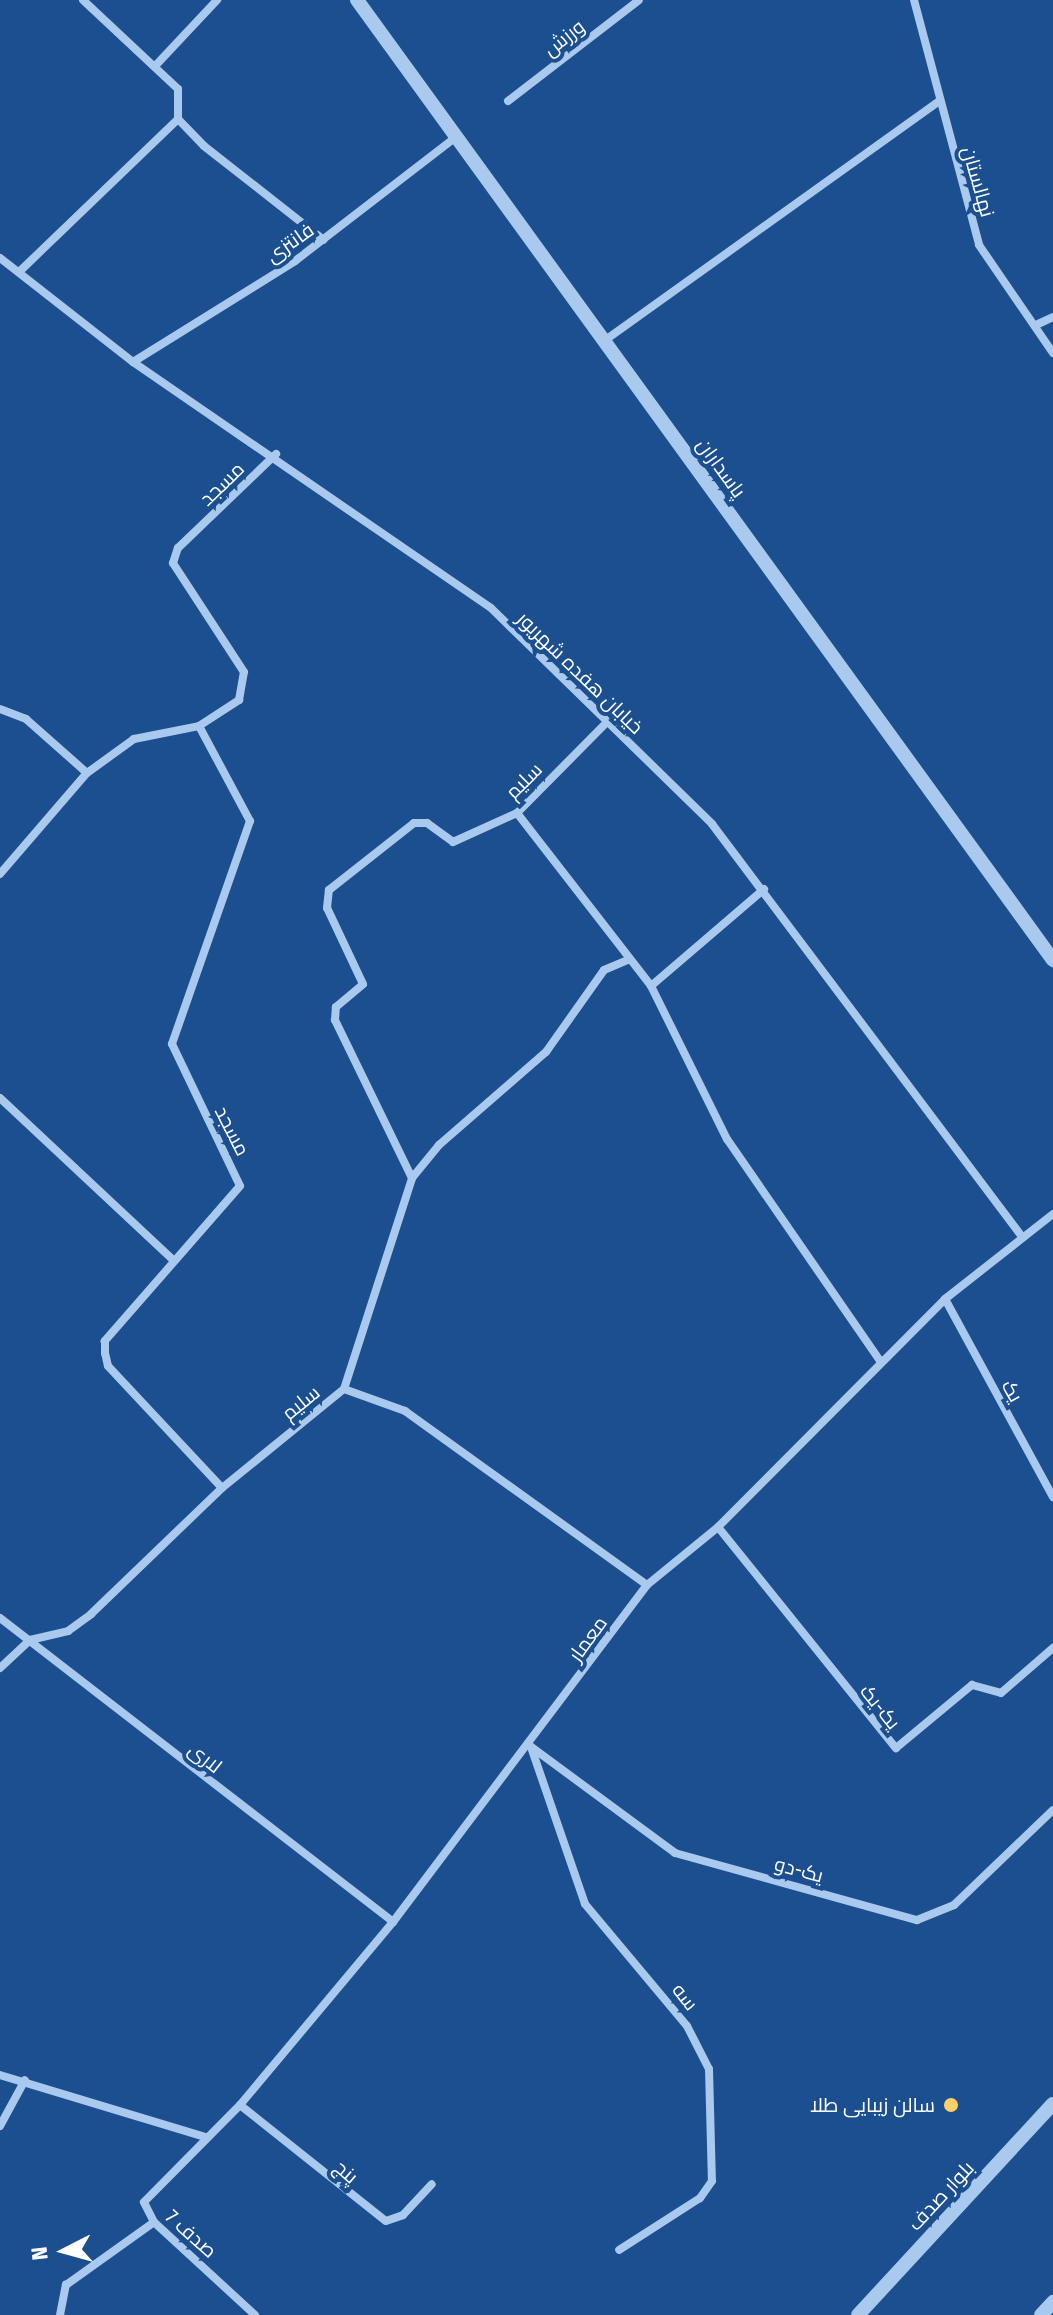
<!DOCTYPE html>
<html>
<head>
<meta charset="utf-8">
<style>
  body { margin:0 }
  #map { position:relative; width:1053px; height:2315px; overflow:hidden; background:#1b4f8f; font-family:"Fira Sans Condensed",Cairo,sans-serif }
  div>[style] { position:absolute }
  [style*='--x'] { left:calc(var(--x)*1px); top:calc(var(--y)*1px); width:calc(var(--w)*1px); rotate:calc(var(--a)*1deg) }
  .minor>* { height:8px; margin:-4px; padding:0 4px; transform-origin:4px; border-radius:4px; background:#a9c9ee }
  .tertiary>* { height:14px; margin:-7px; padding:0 7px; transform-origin:7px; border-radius:7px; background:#a9c9ee }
  .dots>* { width:22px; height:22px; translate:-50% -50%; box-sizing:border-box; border:4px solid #1b4f8f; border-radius:50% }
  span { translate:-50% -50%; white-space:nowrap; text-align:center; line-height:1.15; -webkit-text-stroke:8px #1b4f8f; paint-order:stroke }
  .street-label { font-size:20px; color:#fff }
  .poi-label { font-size:20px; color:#fff }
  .right { translate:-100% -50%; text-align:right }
  .north { position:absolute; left:24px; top:2211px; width:80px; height:80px; -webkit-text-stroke:6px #1b4f8f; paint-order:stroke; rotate:264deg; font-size:22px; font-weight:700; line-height:32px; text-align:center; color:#fff }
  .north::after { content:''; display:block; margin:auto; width:28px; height:36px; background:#fff; clip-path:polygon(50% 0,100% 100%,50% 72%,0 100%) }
</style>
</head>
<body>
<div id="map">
  <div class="minor">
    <div style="--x:83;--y:0;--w:130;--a:43.1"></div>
    <div style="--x:178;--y:89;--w:30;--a:90"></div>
    <div style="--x:178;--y:119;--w:37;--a:46"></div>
    <div style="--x:204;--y:146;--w:152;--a:38.1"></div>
    <div style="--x:914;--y:0;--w:253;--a:75.1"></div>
    <div style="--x:979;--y:245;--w:131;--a:55.6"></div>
    <div style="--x:157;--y:64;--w:88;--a:-46.8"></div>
    <div style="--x:508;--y:101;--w:165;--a:-37.6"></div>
    <div style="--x:0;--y:258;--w:169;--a:38"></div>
    <div style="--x:133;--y:362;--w:434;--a:34.5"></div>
    <div style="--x:491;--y:608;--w:309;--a:44.3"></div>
    <div style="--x:712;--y:824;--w:513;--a:53.09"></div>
    <div style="--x:19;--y:272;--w:221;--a:-43.9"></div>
    <div style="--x:1038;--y:324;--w:17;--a:-25"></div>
    <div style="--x:604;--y:341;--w:412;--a:-35.6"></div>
    <div style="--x:133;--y:362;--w:191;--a:-31.9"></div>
    <div style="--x:295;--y:261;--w:203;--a:-37.6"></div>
    <div style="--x:0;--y:709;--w:28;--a:21"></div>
    <div style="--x:26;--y:719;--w:81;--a:41.5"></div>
    <div style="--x:199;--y:726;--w:108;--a:61.8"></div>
    <div style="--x:250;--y:821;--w:236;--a:109.3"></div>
    <div style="--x:172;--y:1044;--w:157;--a:64.4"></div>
    <div style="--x:240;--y:1186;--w:206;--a:131.1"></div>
    <div style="--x:105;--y:1341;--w:12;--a:90"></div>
    <div style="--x:105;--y:1353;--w:13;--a:77"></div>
    <div style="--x:108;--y:1366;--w:167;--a:46.9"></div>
    <div style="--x:517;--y:813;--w:219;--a:52.2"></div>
    <div style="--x:651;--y:986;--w:171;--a:63.6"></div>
    <div style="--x:727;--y:1139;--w:271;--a:55.4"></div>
    <div style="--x:0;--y:874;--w:133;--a:-49.3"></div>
    <div style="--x:87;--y:773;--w:58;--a:-35.9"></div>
    <div style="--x:134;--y:739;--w:66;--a:-11.3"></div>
    <div style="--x:199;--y:726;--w:48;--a:-33"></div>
    <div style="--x:239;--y:700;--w:28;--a:-80"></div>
    <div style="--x:244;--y:672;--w:130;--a:-123.1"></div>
    <div style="--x:173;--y:563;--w:16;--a:-72"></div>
    <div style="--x:178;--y:548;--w:136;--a:-43.8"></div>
    <div style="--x:651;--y:986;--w:149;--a:-40.6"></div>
    <div style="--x:0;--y:1098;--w:237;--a:43.1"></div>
    <div style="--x:412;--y:1178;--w:176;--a:-116"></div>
    <div style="--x:335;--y:1020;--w:13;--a:-86"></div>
    <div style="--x:336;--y:1007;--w:35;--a:-40"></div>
    <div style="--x:363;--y:984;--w:84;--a:-115.3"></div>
    <div style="--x:327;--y:908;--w:18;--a:-84"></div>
    <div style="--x:329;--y:890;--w:108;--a:-38.2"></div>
    <div style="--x:414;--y:823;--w:13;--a:0"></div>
    <div style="--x:427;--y:823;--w:32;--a:36"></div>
    <div style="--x:453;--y:842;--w:70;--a:-24.4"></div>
    <div style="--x:517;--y:813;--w:128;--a:-45.3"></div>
    <div style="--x:945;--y:1299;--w:226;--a:61.4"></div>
    <div style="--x:344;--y:1389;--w:222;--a:-72.1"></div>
    <div style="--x:412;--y:1178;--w:43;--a:-50.7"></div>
    <div style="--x:439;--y:1145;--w:142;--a:-41"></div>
    <div style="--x:546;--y:1052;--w:100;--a:-54.7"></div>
    <div style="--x:604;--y:970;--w:28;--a:-23"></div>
    <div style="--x:718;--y:1527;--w:284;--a:51.2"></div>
    <div style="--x:896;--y:1748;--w:99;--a:-39.7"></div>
    <div style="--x:972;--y:1685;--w:30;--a:15"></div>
    <div style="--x:1001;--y:1693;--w:69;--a:-40.9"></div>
    <div style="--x:0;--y:1618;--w:497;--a:37.7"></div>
    <div style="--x:0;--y:1668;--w:41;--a:-43"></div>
    <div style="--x:30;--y:1640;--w:39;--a:-13"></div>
    <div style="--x:68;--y:1631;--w:29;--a:-36"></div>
    <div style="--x:91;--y:1614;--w:182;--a:-43.9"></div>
    <div style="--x:222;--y:1488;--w:157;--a:-39.1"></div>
    <div style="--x:344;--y:1389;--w:65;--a:19.8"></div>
    <div style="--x:405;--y:1411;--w:298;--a:35.7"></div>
    <div style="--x:530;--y:1746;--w:180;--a:36.4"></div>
    <div style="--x:675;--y:1853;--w:251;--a:15.5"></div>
    <div style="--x:917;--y:1920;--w:40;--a:-22"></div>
    <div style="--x:954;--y:1905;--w:137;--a:-43.8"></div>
    <div style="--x:531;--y:1747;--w:166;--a:71"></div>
    <div style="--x:585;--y:1904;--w:159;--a:50.1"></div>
    <div style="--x:687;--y:2026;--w:48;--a:62.9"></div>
    <div style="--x:709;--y:2069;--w:112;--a:88.5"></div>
    <div style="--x:712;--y:2181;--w:21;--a:125"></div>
    <div style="--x:700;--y:2198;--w:96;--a:147.3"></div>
    <div style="--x:0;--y:2075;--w:214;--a:16.8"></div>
    <div style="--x:240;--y:2105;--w:186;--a:38.5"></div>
    <div style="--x:386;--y:2221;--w:18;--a:-19"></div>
    <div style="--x:403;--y:2215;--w:42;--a:-46.9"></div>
    <div style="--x:0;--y:2126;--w:52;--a:-61.5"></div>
    <div style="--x:60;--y:2315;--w:31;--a:-79"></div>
    <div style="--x:66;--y:2285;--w:108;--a:-35.6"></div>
    <div style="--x:255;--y:2315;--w:137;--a:-137.4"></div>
    <div style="--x:154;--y:2222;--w:22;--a:-117"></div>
    <div style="--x:144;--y:2202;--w:136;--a:-45.3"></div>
    <div style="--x:240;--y:2105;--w:239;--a:-50.1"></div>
    <div style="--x:393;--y:1922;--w:422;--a:-53"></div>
    <div style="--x:647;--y:1585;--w:92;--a:-39.2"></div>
    <div style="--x:718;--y:1527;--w:322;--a:-45.1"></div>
    <div style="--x:945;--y:1299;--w:137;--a:-38.2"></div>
  </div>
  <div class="tertiary">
    <div style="--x:357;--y:0;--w:1186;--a:54.06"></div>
    <div style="--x:858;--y:2315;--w:287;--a:-47.3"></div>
    <div style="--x:1041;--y:2315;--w:18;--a:-47"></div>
  </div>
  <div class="dots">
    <div style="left:951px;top:2105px;background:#ffd166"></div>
  </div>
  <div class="street-label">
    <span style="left:564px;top:38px;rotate:-38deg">ورزش</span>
    <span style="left:978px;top:182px;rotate:74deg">نهالستان</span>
    <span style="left:290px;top:243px;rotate:-35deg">فانتزی</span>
    <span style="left:721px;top:468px;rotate:54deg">پاسداران</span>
    <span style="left:222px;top:484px;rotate:-44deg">مسجد</span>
    <span style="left:580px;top:673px;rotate:44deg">خیابان هفده شهریور</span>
    <span style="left:524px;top:781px;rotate:-45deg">سلیم</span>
    <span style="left:232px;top:1131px;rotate:63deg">مسجد</span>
    <span style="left:1012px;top:1391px;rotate:61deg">یک</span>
    <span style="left:301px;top:1403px;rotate:-39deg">سلیم</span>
    <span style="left:588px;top:1639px;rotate:-54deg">معمار</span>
    <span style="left:880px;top:1707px;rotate:51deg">یک-یک</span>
    <span style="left:205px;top:1758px;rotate:38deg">لاری</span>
    <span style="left:799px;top:1870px;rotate:15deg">یک-دو</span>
    <span style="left:685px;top:1997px;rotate:52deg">سه</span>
    <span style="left:346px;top:2172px;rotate:41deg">پنج</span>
    <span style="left:941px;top:2196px;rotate:-47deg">بلوار صدف</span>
    <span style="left:191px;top:2234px;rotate:42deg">صدف 7</span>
  </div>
  <div class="poi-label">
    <span class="right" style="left:935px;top:2105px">سالن زیبایی طلا</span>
  </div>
  <div class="north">N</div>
</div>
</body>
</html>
